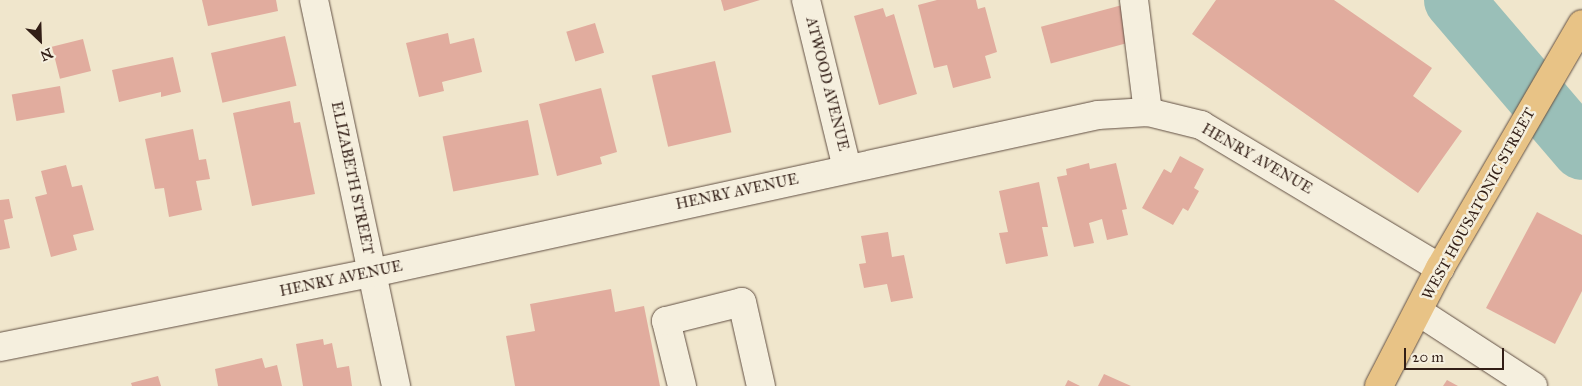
<!DOCTYPE html>
<html>
<head>
<meta charset="utf-8">
<style>
  body { margin:0 }
  #map { position:relative; width:1582px; height:386px; overflow:hidden; background:#f0e6cc; font-family:"IM FELL Great Primer",serif }
  div>[style] { position:absolute }
  [style*='--x'] { left:calc(var(--x)*1px); top:calc(var(--y)*1px); width:calc(var(--w)*1px); rotate:calc(var(--a)*1deg) }
  .river>* { height:60px; margin:-30px; padding:0 30px; transform-origin:30px; border-radius:30px; background:#9abfb8 }
  .building>* { inset:0; background:#e1ac9e; transform-origin:0 0 }
  .roads { filter:drop-shadow(0 0 1px #625044) drop-shadow(0 0 1px #625044) }
  .minor>* { height:28px; margin:-14px; padding:0 14px; transform-origin:14px; border-radius:14px; background:#f5efde }
  .highway>* { height:28px; margin:-14px; padding:0 14px; transform-origin:14px; border-radius:14px; background:#e8c386 }
  span { translate:-50% -50%; white-space:nowrap; text-align:center; line-height:1.15; -webkit-text-stroke:5px #f5efde; paint-order:stroke }
  .street-label { font-size:15px; color:#321e16 }
  .north { position:absolute; left:15px; top:15px; width:50px; height:50px; -webkit-text-stroke:4px #f5efde; paint-order:stroke; rotate:156deg; font-size:14px; font-weight:700; line-height:20px; text-align:center; color:#321e16 }
  .north::after { content:''; display:block; margin:auto; width:18px; height:22px; background:#321e16; clip-path:polygon(50% 0,100% 100%,50% 72%,0 100%) }
  .scale { position:absolute; left:1404px; top:348px; width:100px; height:22px; box-sizing:border-box; border:2px solid #321e16; border-top:0; padding-left:6px; font-size:15px; line-height:18px; white-space:nowrap; color:#321e16; -webkit-text-stroke:4px #f5efde; paint-order:stroke }
</style>
</head>
<body>
<div id="map">
  <div class="river">
    <div style="--x:1454;--y:0;--w:197;--a:49.5"></div>
  </div>
  <div class="building">
    <div style="clip-path:polygon(202px 0,276px 0,278px 11px,208px 26px)"></div>
    <div style="clip-path:polygon(721px 0,760px 0,724px 11px)"></div>
    <div style="clip-path:polygon(937px 0,976px 0,978px 9px,985px 7px,997px 52px,985px 56px,991px 78px,953px 88px,947px 65px,934px 68px,918px 5px)"></div>
    <div style="clip-path:polygon(1216px 0,1334px 0,1432px 68px,1413px 96px,1462px 131px,1418px 193px,1192px 34px)"></div>
    <div style="left:1126px;top:4px;width:38px;height:88px;rotate:75deg"></div>
    <div style="clip-path:polygon(883px 8px,886px 17px,894px 14px,917px 94px,879px 105px,854px 16px)"></div>
    <div style="left:595px;top:23px;width:31px;height:30px;rotate:73deg"></div>
    <div style="clip-path:polygon(448px 33px,450px 44px,474px 38px,482px 72px,442px 82px,444px 91px,419px 97px,406px 43px)"></div>
    <div style="left:285px;top:36px;width:51px;height:76px;rotate:77deg"></div>
    <div style="left:83px;top:39px;width:33px;height:32px;rotate:76deg"></div>
    <div style="clip-path:polygon(173px 57px,181px 92px,161px 97px,161px 92px,119px 102px,112px 70px)"></div>
    <div style="left:715px;top:61px;width:73px;height:65px;rotate:77deg"></div>
    <div style="left:60px;top:86px;width:27px;height:49px;rotate:80deg"></div>
    <div style="clip-path:polygon(601px 88px,617px 152px,600px 157px,602px 164px,557px 176px,539px 104px)"></div>
    <div style="clip-path:polygon(290px 101px,294px 123px,300px 122px,315px 194px,252px 206px,233px 113px)"></div>
    <div style="left:528px;top:120px;width:56px;height:87px;rotate:79deg"></div>
    <div style="clip-path:polygon(193px 129px,199px 160px,206px 159px,210px 179px,196px 181px,202px 210px,169px 217px,164px 188px,155px 189px,145px 139px)"></div>
    <div style="clip-path:polygon(1180px 156px,1204px 169px,1194px 188px,1199px 191px,1188px 211px,1183px 208px,1173px 225px,1142px 208px,1164px 169px,1171px 173px)"></div>
    <div style="clip-path:polygon(1089px 163px,1090px 169px,1116px 163px,1127px 209px,1122px 210px,1128px 235px,1107px 240px,1102px 219px,1089px 223px,1094px 243px,1074px 247px,1057px 177px,1067px 175px,1066px 169px)"></div>
    <div style="clip-path:polygon(66px 165px,72px 187px,82px 185px,94px 230px,73px 235px,77px 250px,51px 257px,35px 197px,47px 194px,41px 171px)"></div>
    <div style="clip-path:polygon(1039px 182px,1048px 227px,1042px 227px,1048px 256px,1006px 264px,999px 233px,1008px 232px,999px 191px)"></div>
    <div style="clip-path:polygon(9px 199px,13px 218px,4px 220px,10px 248px,0 250px,0 200px)"></div>
    <div style="clip-path:polygon(1537px 212px,1582px 235px,1582px 291px,1555px 344px,1486px 308px)"></div>
    <div style="clip-path:polygon(888px 232px,892px 257px,904px 255px,913px 298px,891px 302px,887px 284px,864px 288px,859px 264px,866px 263px,861px 236px)"></div>
    <div style="clip-path:polygon(611px 289px,615px 312px,644px 306px,660px 386px,515px 386px,506px 336px,535px 331px,530px 304px)"></div>
    <div style="clip-path:polygon(323px 339px,324px 345px,332px 343px,337px 368px,349px 366px,352px 386px,303px 386px,296px 344px)"></div>
    <div style="clip-path:polygon(262px 358px,265px 368px,277px 365px,282px 386px,218px 386px,215px 369px)"></div>
    <div style="clip-path:polygon(1104px 374px,1131px 386px,1098px 386px)"></div>
    <div style="clip-path:polygon(158px 376px,161px 386px,132px 386px,131px 383px)"></div>
    <div style="clip-path:polygon(1068px 380px,1080px 386px,1065px 386px)"></div>
    <div style="clip-path:polygon(1447px 380px,1458px 386px,1443px 386px)"></div>
  </div>
  <div class="roads">
    <div class="minor">
      <div style="--x:314;--y:0;--w:395;--a:78"></div>
      <div style="--x:806;--y:0;--w:173;--a:76.3"></div>
      <div style="--x:1134;--y:0;--w:113;--a:82.9"></div>
      <div style="--x:1419;--y:312;--w:136;--a:33"></div>
      <div style="--x:0;--y:347;--w:379;--a:-11.3"></div>
      <div style="--x:372;--y:273;--w:743;--a:-12.28"></div>
      <div style="--x:1098;--y:115;--w:50;--a:-3.4"></div>
      <div style="--x:1148;--y:112;--w:55;--a:13.8"></div>
      <div style="--x:1201;--y:125;--w:279;--a:30.9"></div>
      <div style="--x:682;--y:386;--w:67;--a:-103.8"></div>
      <div style="--x:666;--y:321;--w:78;--a:-14"></div>
      <div style="--x:742;--y:302;--w:86;--a:77.3"></div>
    </div>
    <div class="highway">
      <div style="--x:1379;--y:386;--w:133;--a:-62.7"></div>
      <div style="--x:1440;--y:268;--w:282;--a:-59.8"></div>
    </div>
  </div>
  <div class="street-label">
    <span style="left:827px;top:84px;rotate:76deg">ATWOOD AVENUE</span>
    <span style="left:1257px;top:159px;rotate:30deg">HENRY AVENUE</span>
    <span style="left:352px;top:178px;rotate:78deg">ELIZABETH STREET</span>
    <span style="left:737px;top:192px;rotate:-12deg">HENRY AVENUE</span>
    <span style="left:1479px;top:204px;rotate:-61deg">WEST HOUSATONIC STREET</span>
    <span style="left:341px;top:279px;rotate:-12deg">HENRY AVENUE</span>
  </div>
  <div class="north">N</div>
  <div class="scale">20 m</div>
</div>
</body>
</html>
